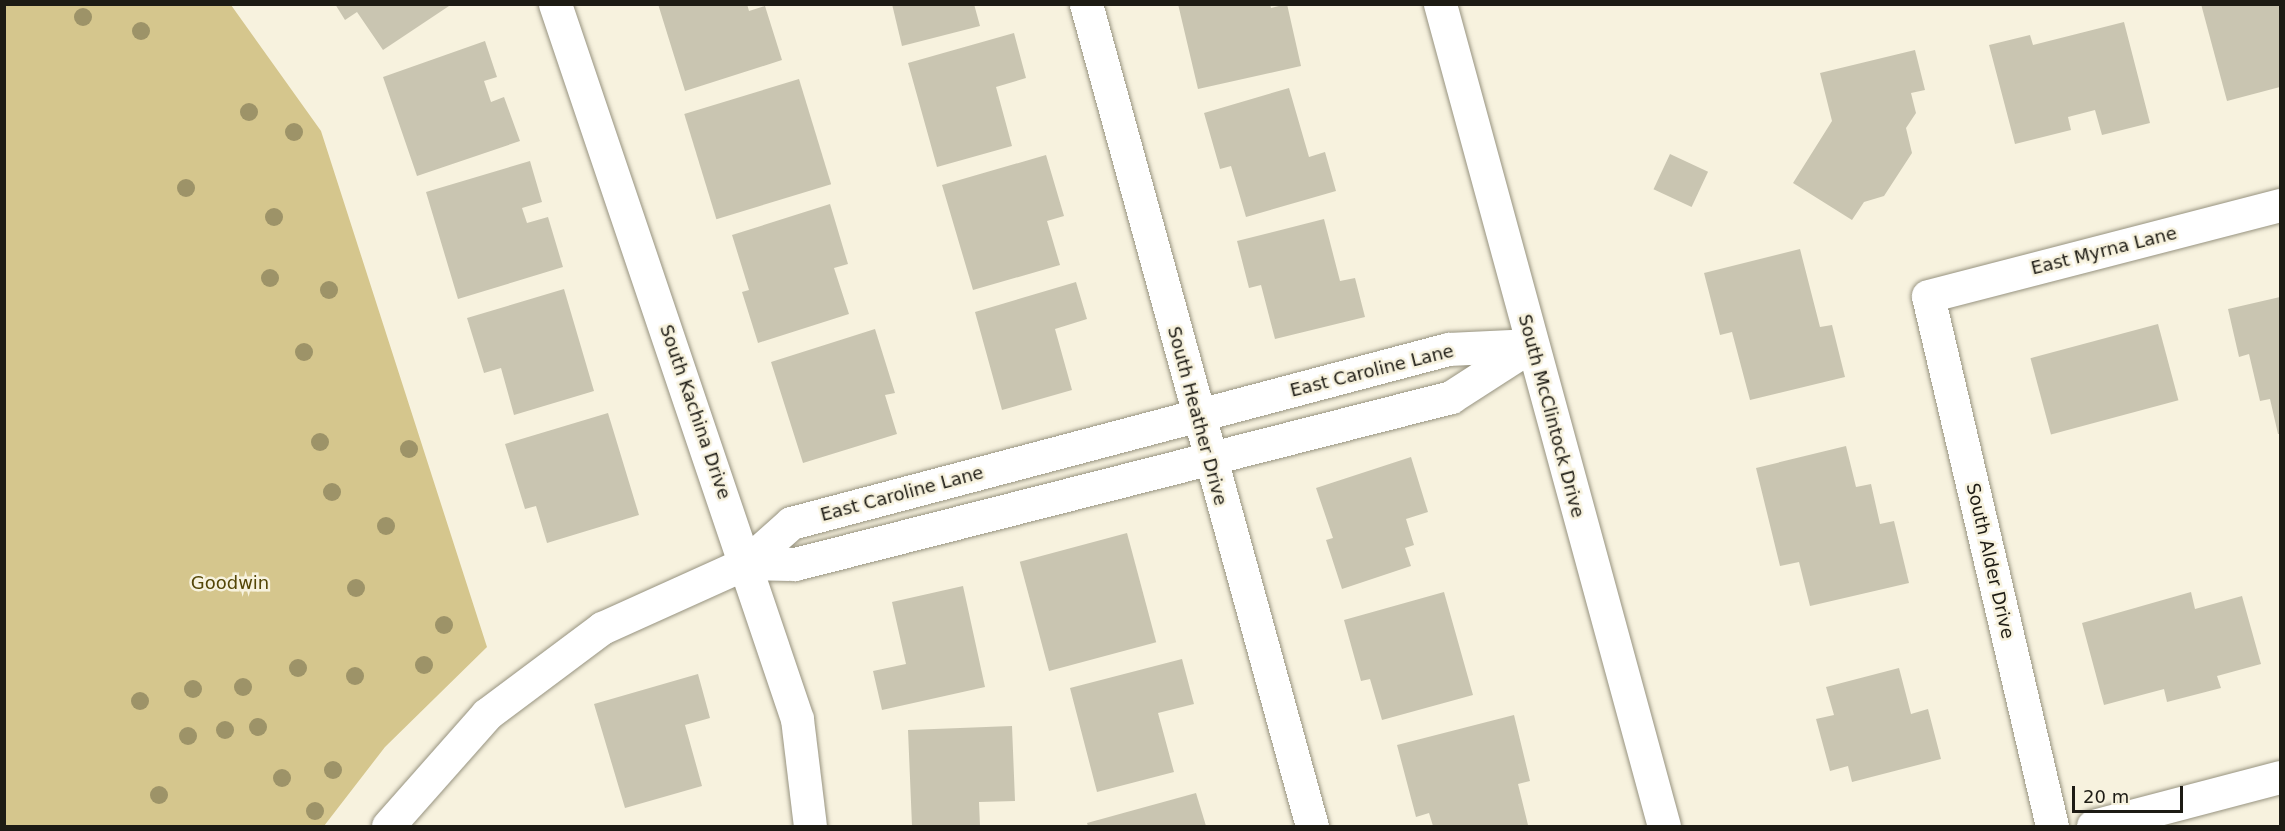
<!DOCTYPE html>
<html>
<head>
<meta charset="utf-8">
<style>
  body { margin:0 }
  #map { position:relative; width:2285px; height:831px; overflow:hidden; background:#f7f2de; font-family:"DejaVu Sans",sans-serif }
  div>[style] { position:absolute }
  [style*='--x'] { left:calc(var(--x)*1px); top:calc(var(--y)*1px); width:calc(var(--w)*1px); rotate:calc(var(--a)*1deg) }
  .green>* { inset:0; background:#d5c68d }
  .building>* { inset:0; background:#c9c5b1; transform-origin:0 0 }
  .roads { filter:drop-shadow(0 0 2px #979380) drop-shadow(0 0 2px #979380) }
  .street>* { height:33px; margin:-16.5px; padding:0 16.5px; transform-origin:16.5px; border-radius:16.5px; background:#fff }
  .secondary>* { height:33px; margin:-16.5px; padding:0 16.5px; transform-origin:16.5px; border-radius:16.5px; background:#fff }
  .trees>* { width:18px; height:18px; margin:-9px; border-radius:50%; background:#9d9368 }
  span { translate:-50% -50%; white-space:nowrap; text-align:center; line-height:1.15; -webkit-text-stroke:5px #f7f2de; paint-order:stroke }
  .street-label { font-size:18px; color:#1d1b14 }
  .park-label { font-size:18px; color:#544607 }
  .frame { position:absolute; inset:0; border:6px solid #1d1b14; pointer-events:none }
  .scale { position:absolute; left:2072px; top:786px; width:111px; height:27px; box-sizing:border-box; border:3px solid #1d1b14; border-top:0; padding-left:8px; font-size:18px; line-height:21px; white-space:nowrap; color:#1d1b14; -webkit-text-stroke:4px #f7f2de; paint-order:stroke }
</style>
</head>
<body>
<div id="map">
  <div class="green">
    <div style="clip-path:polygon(5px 4px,231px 5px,321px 131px,487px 647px,385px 747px,324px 826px,5px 826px)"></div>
  </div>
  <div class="building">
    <div style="clip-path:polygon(335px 4px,452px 4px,383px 50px,357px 12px,345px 20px)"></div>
    <div style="clip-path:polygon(658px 4px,747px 4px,749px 11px,765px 6px,782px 60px,685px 91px)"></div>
    <div style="clip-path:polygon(892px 4px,974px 4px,980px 26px,902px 46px)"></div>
    <div style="clip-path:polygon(1178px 4px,1270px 4px,1271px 8px,1287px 4px,1301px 66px,1198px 89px)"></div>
    <div style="clip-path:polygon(2201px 4px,2280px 4px,2280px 87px,2227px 101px)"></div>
    <div style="clip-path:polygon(2124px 22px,2150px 123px,2102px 135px,2095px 110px,2068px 117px,2071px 130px,2015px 144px,1989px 45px,2030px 35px,2033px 45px)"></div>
    <div style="clip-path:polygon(1014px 33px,1026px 78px,996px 87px,1012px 146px,937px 167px,908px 63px)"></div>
    <div style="clip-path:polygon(485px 41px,497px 77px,484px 81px,491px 102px,504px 97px,520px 141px,417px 176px,383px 77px)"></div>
    <div style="clip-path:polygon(1915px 50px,1925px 90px,1911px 93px,1916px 113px,1906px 128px,1912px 153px,1884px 196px,1864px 202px,1852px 220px,1793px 183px,1832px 121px,1820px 73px)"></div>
    <div style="left:799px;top:79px;width:110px;height:120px;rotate:73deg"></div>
    <div style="clip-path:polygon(1289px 88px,1309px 157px,1325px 152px,1336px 191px,1246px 217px,1231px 166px,1220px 169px,1204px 113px)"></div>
    <div style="left:1670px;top:154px;width:42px;height:39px;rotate:25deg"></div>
    <div style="clip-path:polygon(1046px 155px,1064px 216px,1047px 221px,1060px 265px,973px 290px,942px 185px)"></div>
    <div style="clip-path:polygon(530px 161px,542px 202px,522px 208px,527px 223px,548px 217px,563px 267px,458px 299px,426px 192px)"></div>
    <div style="clip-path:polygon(830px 204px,848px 264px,834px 268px,849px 314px,758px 343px,742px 292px,749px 290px,732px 235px)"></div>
    <div style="clip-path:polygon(1324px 219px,1340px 281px,1355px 278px,1365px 317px,1275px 339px,1261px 285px,1249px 288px,1237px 241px)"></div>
    <div style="clip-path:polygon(1800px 249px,1820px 327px,1832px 325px,1845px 377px,1750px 400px,1732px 332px,1720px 335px,1704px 273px)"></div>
    <div style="clip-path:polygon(1076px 282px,1087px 319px,1055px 329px,1072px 390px,1002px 410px,975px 312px)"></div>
    <div style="clip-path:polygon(564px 289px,594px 391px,514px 415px,501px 368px,484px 373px,467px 318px)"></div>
    <div style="clip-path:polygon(2280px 297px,2280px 434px,2278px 434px,2270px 399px,2260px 401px,2249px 354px,2239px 357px,2228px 309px)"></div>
    <div style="left:2158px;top:324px;width:79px;height:132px;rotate:75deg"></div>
    <div style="clip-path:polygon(875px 329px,895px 393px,885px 395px,897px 434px,803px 463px,771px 362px)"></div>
    <div style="clip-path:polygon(608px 413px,639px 515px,547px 543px,536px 506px,525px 509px,505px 444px)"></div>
    <div style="clip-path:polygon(1846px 446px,1856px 487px,1871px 484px,1880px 524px,1894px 521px,1909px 583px,1810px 606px,1799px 562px,1780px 566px,1756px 468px)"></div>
    <div style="clip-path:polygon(1411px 457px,1428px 512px,1406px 519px,1414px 545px,1405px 548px,1411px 566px,1342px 589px,1326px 540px,1333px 538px,1316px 488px)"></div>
    <div style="left:1127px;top:533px;width:113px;height:111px;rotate:75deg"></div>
    <div style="clip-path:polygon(963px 586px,985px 687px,882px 710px,873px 671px,906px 664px,892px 602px)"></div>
    <div style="clip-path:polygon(1444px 592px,1473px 695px,1382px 720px,1370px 679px,1361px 681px,1344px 620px)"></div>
    <div style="clip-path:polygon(2191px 592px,2195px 609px,2242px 596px,2261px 664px,2217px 676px,2221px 688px,2167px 702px,2164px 689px,2104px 705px,2082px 623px)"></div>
    <div style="clip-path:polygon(1182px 659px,1194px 704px,1158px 713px,1174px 772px,1097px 792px,1070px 688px)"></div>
    <div style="clip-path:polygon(1899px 668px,1911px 714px,1928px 709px,1941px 759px,1852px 782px,1848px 766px,1830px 771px,1816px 719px,1834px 715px,1826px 687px)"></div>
    <div style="clip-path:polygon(698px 674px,710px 718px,685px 725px,702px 786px,625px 808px,594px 704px)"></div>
    <div style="clip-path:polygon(1514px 715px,1530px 781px,1518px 784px,1528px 825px,1433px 826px,1429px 813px,1416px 817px,1397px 745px)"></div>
    <div style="clip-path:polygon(1012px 726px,1015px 801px,979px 802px,980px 826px,912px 826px,908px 730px)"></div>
    <div style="clip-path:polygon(1196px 793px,1206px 826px,1088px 826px,1087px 823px)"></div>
  </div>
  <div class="roads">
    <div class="street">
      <div style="--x:555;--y:4;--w:755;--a:71.3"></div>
      <div style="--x:797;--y:719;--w:108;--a:83.1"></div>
      <div style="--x:1086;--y:4;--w:853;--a:74.63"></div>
      <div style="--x:746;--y:563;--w:49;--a:1.2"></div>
      <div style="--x:795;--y:564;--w:677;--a:-14.28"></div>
      <div style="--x:1451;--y:397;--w:94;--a:-32.8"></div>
      <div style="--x:388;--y:826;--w:149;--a:-48.5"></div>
      <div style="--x:487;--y:714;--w:144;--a:-36.8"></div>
      <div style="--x:602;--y:628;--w:158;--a:-24.3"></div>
      <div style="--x:746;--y:563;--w:60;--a:-41.6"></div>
      <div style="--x:791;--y:523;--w:680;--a:-14.83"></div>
      <div style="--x:1448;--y:349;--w:84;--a:-2.7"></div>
      <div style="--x:2052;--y:826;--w:544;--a:-103.17"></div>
      <div style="--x:1928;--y:296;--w:364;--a:-14.5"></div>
      <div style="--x:2093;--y:826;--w:193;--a:-14.7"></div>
    </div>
    <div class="secondary">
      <div style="--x:1440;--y:4;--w:852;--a:74.76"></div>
    </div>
  </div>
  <div class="trees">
    <div style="left:83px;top:17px"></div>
    <div style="left:141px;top:31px"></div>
    <div style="left:249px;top:112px"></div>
    <div style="left:294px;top:132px"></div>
    <div style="left:186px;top:188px"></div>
    <div style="left:274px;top:217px"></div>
    <div style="left:270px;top:278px"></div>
    <div style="left:329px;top:290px"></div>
    <div style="left:304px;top:352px"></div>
    <div style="left:320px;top:442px"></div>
    <div style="left:409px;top:449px"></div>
    <div style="left:332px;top:492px"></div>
    <div style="left:386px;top:526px"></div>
    <div style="left:356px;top:588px"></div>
    <div style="left:444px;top:625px"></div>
    <div style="left:424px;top:665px"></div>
    <div style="left:298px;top:668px"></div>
    <div style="left:355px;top:676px"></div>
    <div style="left:243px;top:687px"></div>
    <div style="left:193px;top:689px"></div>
    <div style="left:140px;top:701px"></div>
    <div style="left:258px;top:727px"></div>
    <div style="left:225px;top:730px"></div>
    <div style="left:188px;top:736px"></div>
    <div style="left:333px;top:770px"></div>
    <div style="left:282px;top:778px"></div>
    <div style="left:159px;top:795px"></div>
    <div style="left:315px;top:811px"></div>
  </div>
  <div class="street-label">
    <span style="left:2104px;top:251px;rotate:-14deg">East Myrna Lane</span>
    <span style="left:1372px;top:371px;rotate:-14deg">East Caroline Lane</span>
    <span style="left:695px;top:412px;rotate:71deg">South Kachina Drive</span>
    <span style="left:1197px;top:416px;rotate:75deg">South Heather Drive</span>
    <span style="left:1551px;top:416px;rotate:75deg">South McClintock Drive</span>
    <span style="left:902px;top:494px;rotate:-15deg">East Caroline Lane</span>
    <span style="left:1990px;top:561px;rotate:77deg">South Alder Drive</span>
  </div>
  <div class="park-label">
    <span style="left:230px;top:583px">Goodwin</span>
  </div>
  <div class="frame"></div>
  <div class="scale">20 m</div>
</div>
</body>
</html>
